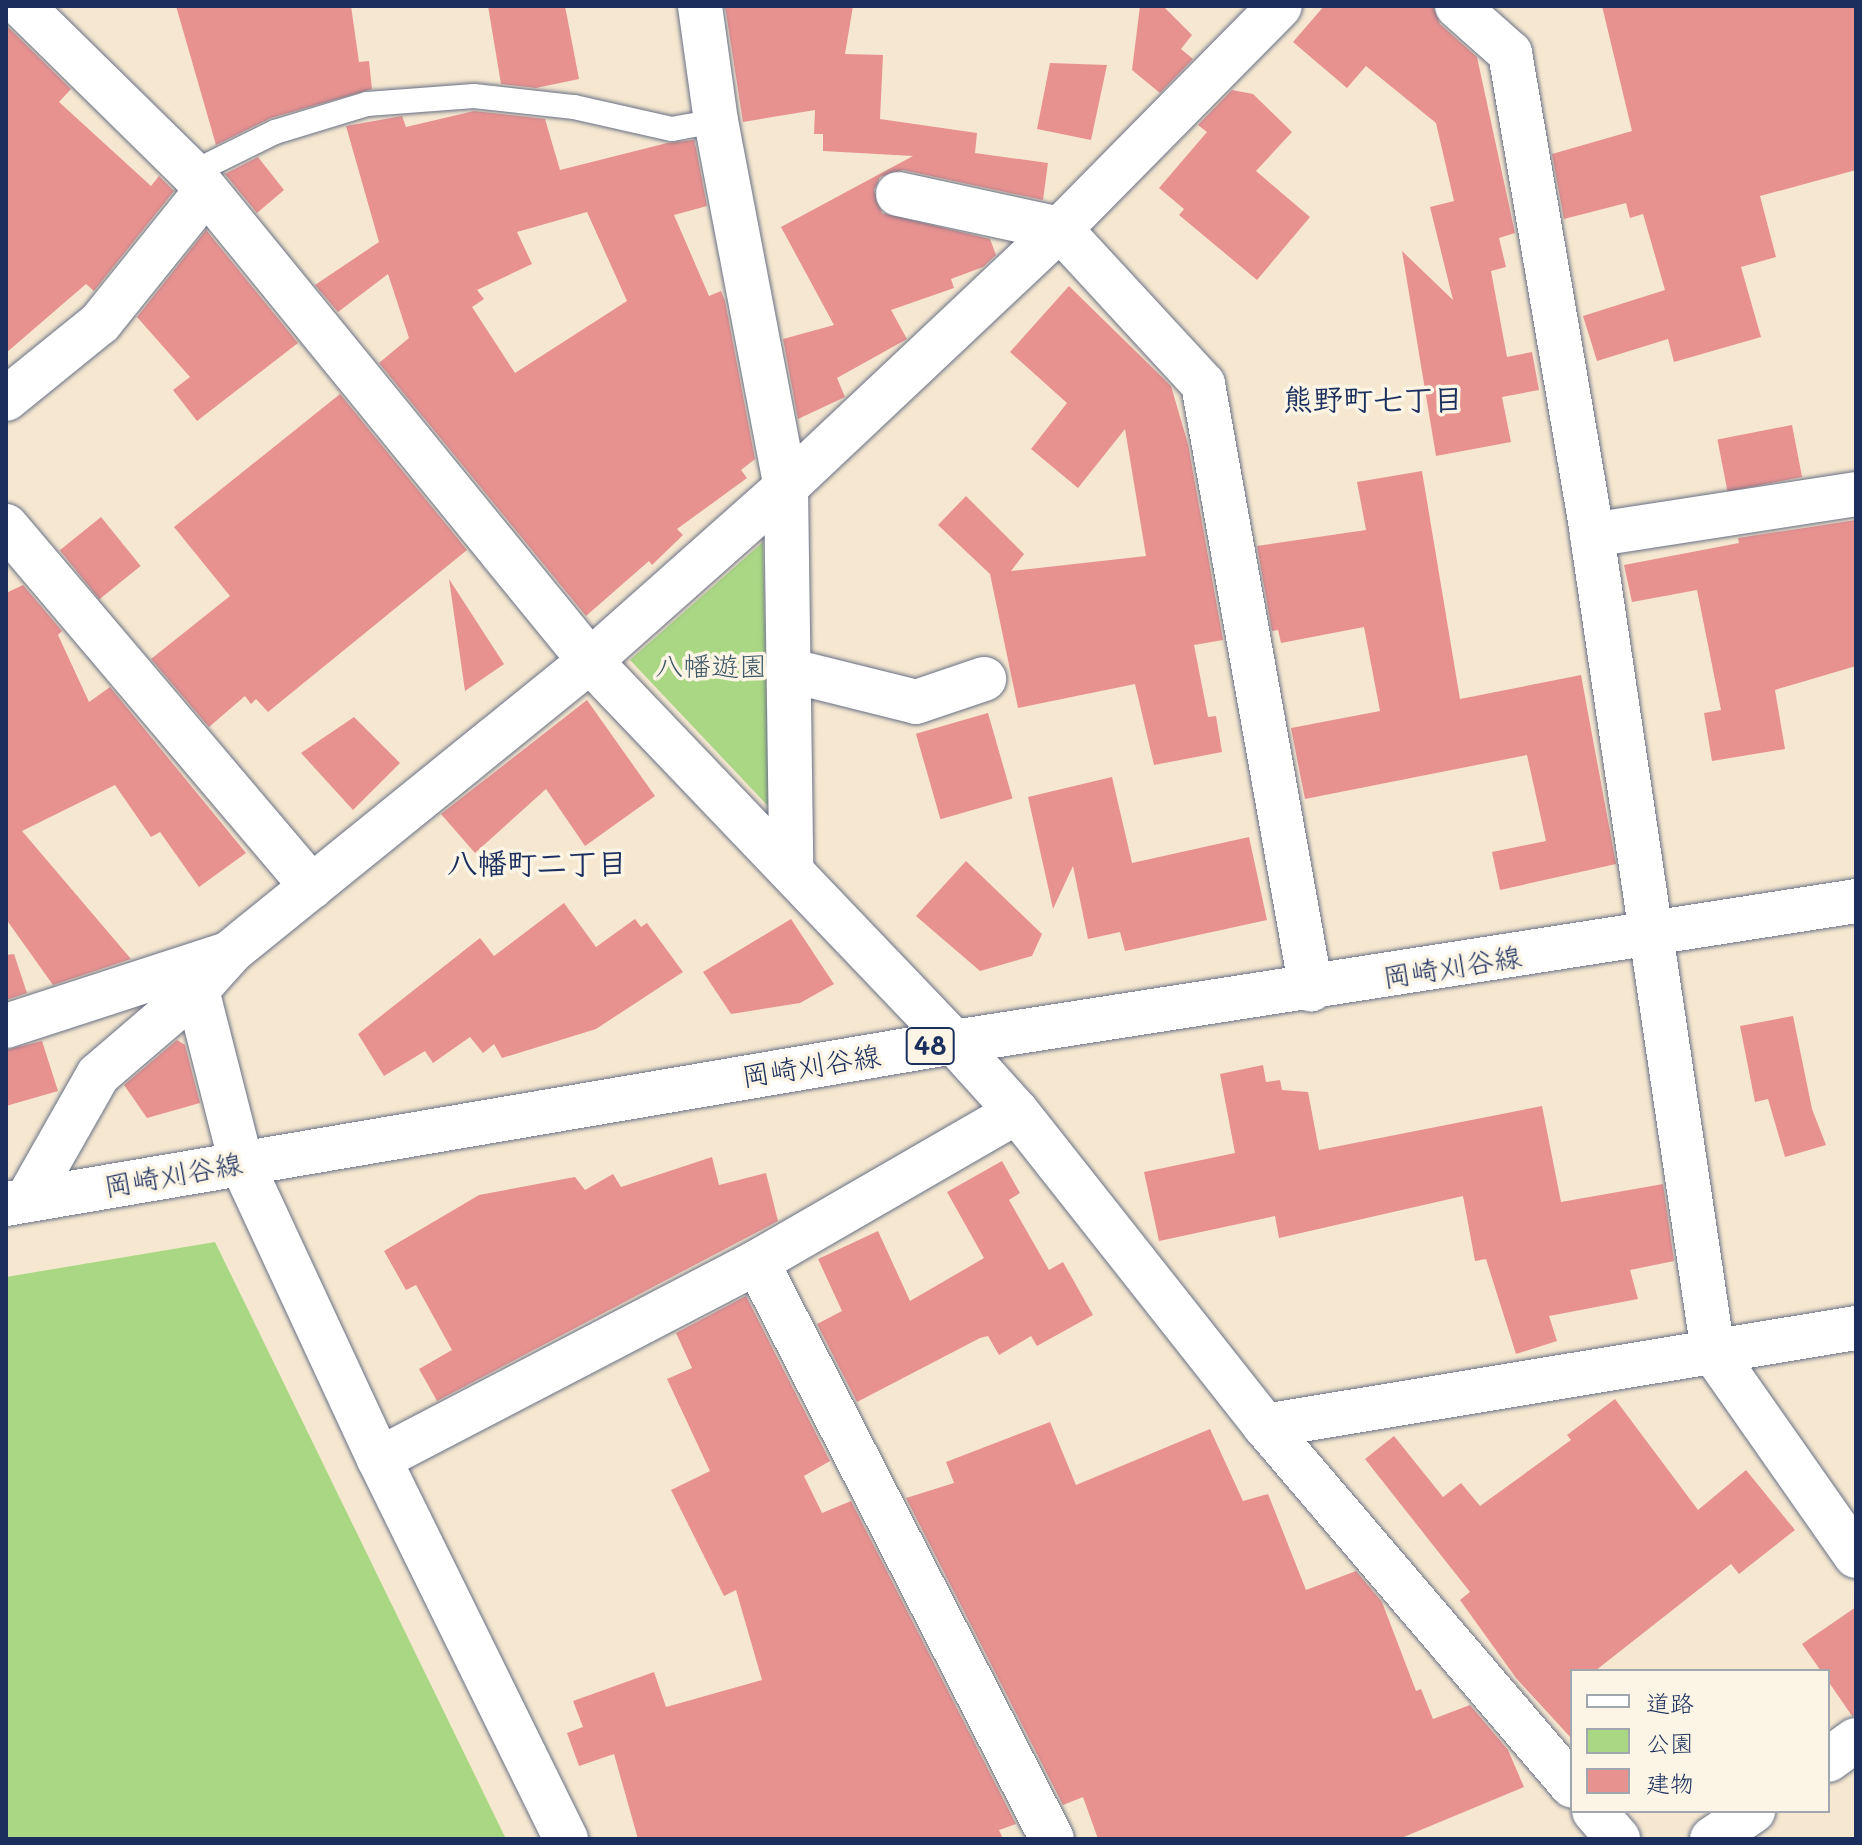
<!DOCTYPE html>
<html>
<head>
<meta charset="utf-8">
<style>
  body { margin:0 }
  #map { position:relative; width:1862px; height:1845px; overflow:hidden; background:#f6e8d0; font-family:Mali,"Klee One",sans-serif }
  div>[style] { position:absolute }
  [style*='--x'] { left:calc(var(--x)*1px); top:calc(var(--y)*1px); width:calc(var(--w)*1px); rotate:calc(var(--a)*1deg) }
  .green>* { inset:0; background:#aad784 }
  .building>* { inset:0; background:#e89290; transform-origin:0 0 }
  .roads { filter:drop-shadow(0 0 2px #687086) drop-shadow(0 0 2px #687086) }
  .lane>* { height:24px; margin:-12px; padding:0 12px; transform-origin:12px; border-radius:12px; background:#fff }
  .street>* { height:44px; margin:-22px; padding:0 22px; transform-origin:22px; border-radius:22px; background:#fff }
  .secondary>* { height:44px; margin:-22px; padding:0 22px; transform-origin:22px; border-radius:22px; background:#fff }
  .primary>* { height:44px; margin:-22px; padding:0 22px; transform-origin:22px; border-radius:22px; background:#fff }
  span { translate:-50% -50%; white-space:nowrap; text-align:center; line-height:1.15; -webkit-text-stroke:7px #fcf5e5; paint-order:stroke }
  .shield-label span { padding:2px 6px; background:#fcf5e5; border:2px solid; border-radius:6px; -webkit-text-stroke-width:0 }
  .shield-label { font-size:26px; color:#1b2f5e; font-weight:700 }
  .park-label { font-size:28px; color:#3f5968 }
  .street-label { font-size:28px; color:#1b2f5e }
  .neighbourhood-label { font-size:30px; color:#1b2f5e; font-weight:700 }
  .frame { position:absolute; inset:0; border:8px solid #1b2f5e; pointer-events:none }
  .legend { position:absolute; left:1570px; top:1669px; width:260px; height:144px; box-sizing:border-box; background:#fcf5e5; border:2px solid #a2a6af; margin:0; padding:10px 14px; list-style:none; font-size:24px; color:#1b2f5e }
  .legend li { display:flex; align-items:center; gap:16px; height:40px }
  .legend b { width:40px; border:2px solid #a2a6af }
</style>
</head>
<body>
<div id="map">
  <div class="green">
    <div style="clip-path:polygon(763px 542px,769px 807px,630px 660px)"></div>
    <div style="clip-path:polygon(215px 1242px,506px 1839px,6px 1839px,6px 1277px)"></div>
  </div>
  <div class="building">
    <div style="clip-path:polygon(176px 6px,351px 6px,359px 62px,369px 61px,372px 89px,271px 118px,216px 145px)"></div>
    <div style="clip-path:polygon(488px 6px,565px 6px,579px 79px,536px 88px,501px 84px)"></div>
    <div style="clip-path:polygon(725px 6px,853px 6px,845px 54px,883px 55px,880px 119px,977px 133px,975px 153px,1048px 163px,1043px 200px,903px 170px,880px 177px,874px 190px,882px 213px,990px 239px,996px 255px,983px 267px,951px 279px,954px 288px,891px 310px,907px 339px,837px 378px,845px 397px,798px 419px,783px 339px,834px 325px,781px 227px,913px 156px,823px 151px,823px 134px,814px 134px,815px 110px,743px 122px)"></div>
    <div style="clip-path:polygon(1140px 6px,1163px 6px,1192px 35px,1181px 49px,1193px 59px,1160px 93px,1132px 70px)"></div>
    <div style="clip-path:polygon(1324px 6px,1433px 6px,1440px 24px,1477px 57px,1515px 233px,1499px 238px,1506px 267px,1491px 271px,1507px 357px,1532px 352px,1539px 390px,1502px 397px,1511px 442px,1436px 456px,1402px 251px,1453px 300px,1430px 207px,1454px 201px,1436px 123px,1366px 66px,1347px 88px,1293px 42px)"></div>
    <div style="clip-path:polygon(1602px 6px,1856px 6px,1856px 170px,1760px 196px,1776px 257px,1741px 267px,1761px 337px,1674px 362px,1668px 339px,1597px 361px,1583px 316px,1665px 290px,1643px 214px,1630px 218px,1626px 203px,1564px 219px,1552px 154px,1632px 131px)"></div>
    <div style="clip-path:polygon(6px 25px,71px 89px,59px 102px,151px 186px,159px 176px,174px 191px,94px 291px,86px 284px,6px 353px)"></div>
    <div style="clip-path:polygon(1050px 63px,1107px 65px,1091px 140px,1037px 129px)"></div>
    <div style="clip-path:polygon(1232px 90px,1253px 94px,1292px 132px,1256px 171px,1310px 217px,1257px 280px,1179px 215px,1184px 209px,1159px 188px,1207px 132px,1198px 125px)"></div>
    <div style="clip-path:polygon(evenodd,474px 111px,545px 119px,560px 170px,667px 143px,694px 140px,696px 148px,707px 206px,674px 215px,709px 296px,721px 291px,725px 301px,755px 459px,741px 470px,747px 478px,677px 529px,683px 535px,652px 565px,649px 561px,586px 616px,379px 363px,409px 338px,388px 274px,338px 312px,315px 285px,379px 242px,346px 126px,402px 116px,406px 127px,474px 111px,587px 212px,627px 301px,515px 373px,472px 307px,484px 299px,477px 290px,532px 264px,517px 232px,587px 212px)"></div>
    <div style="clip-path:polygon(258px 157px,284px 190px,257px 213px,225px 174px)"></div>
    <div style="clip-path:polygon(206px 230px,298px 343px,197px 421px,173px 390px,190px 377px,137px 317px)"></div>
    <div style="clip-path:polygon(1069px 286px,1171px 386px,1188px 444px,1223px 640px,1194px 645px,1208px 717px,1216px 716px,1222px 752px,1154px 765px,1135px 684px,1018px 708px,990px 574px,938px 525px,966px 496px,1024px 554px,1011px 571px,1146px 556px,1125px 429px,1078px 488px,1031px 449px,1067px 403px,1010px 352px)"></div>
    <div style="clip-path:polygon(340px 394px,467px 550px,268px 712px,256px 699px,251px 704px,245px 696px,209px 727px,151px 659px,230px 596px,174px 527px)"></div>
    <div style="left:1792px;top:425px;width:53px;height:76px;rotate:79deg"></div>
    <div style="clip-path:polygon(1422px 471px,1460px 699px,1581px 675px,1616px 864px,1500px 890px,1492px 852px,1546px 841px,1527px 755px,1305px 799px,1291px 728px,1380px 711px,1364px 627px,1281px 643px,1278px 630px,1272px 631px,1257px 546px,1366px 530px,1357px 482px)"></div>
    <div style="left:101px;top:517px;width:63px;height:53px;rotate:51deg"></div>
    <div style="clip-path:polygon(1856px 520px,1856px 666px,1775px 690px,1785px 749px,1712px 761px,1704px 713px,1721px 710px,1697px 590px,1632px 602px,1624px 565px,1739px 543px,1738px 538px)"></div>
    <div style="clip-path:polygon(449px 579px,504px 664px,465px 691px)"></div>
    <div style="clip-path:polygon(23px 585px,62px 631px,58px 635px,89px 702px,110px 687px,246px 853px,199px 887px,160px 832px,151px 837px,115px 785px,22px 831px,131px 959px,53px 985px,6px 919px,6px 593px)"></div>
    <div style="clip-path:polygon(587px 700px,655px 796px,585px 846px,546px 789px,475px 853px,441px 814px)"></div>
    <div style="left:988px;top:713px;width:89px;height:75px;rotate:74deg"></div>
    <div style="clip-path:polygon(354px 717px,400px 763px,353px 810px,301px 753px)"></div>
    <div style="clip-path:polygon(1112px 777px,1132px 863px,1249px 837px,1267px 920px,1125px 951px,1120px 932px,1088px 939px,1073px 866px,1053px 909px,1028px 797px)"></div>
    <div style="clip-path:polygon(966px 861px,1042px 934px,1032px 956px,980px 971px,916px 916px)"></div>
    <div style="clip-path:polygon(564px 903px,596px 947px,635px 919px,641px 927px,647px 923px,683px 972px,596px 1029px,502px 1058px,494px 1044px,483px 1053px,470px 1037px,433px 1063px,425px 1051px,384px 1076px,358px 1034px,480px 938px,494px 956px)"></div>
    <div style="clip-path:polygon(791px 919px,834px 984px,800px 1003px,731px 1014px,703px 972px)"></div>
    <div style="clip-path:polygon(14px 954px,27px 993px,6px 1000px,6px 955px)"></div>
    <div style="clip-path:polygon(1793px 1016px,1812px 1109px,1826px 1145px,1785px 1157px,1768px 1099px,1755px 1102px,1740px 1026px)"></div>
    <div style="clip-path:polygon(177px 1040px,185px 1045px,200px 1103px,147px 1118px,124px 1085px)"></div>
    <div style="clip-path:polygon(42px 1041px,58px 1091px,6px 1106px,6px 1050px)"></div>
    <div style="clip-path:polygon(1263px 1065px,1266px 1082px,1280px 1080px,1282px 1090px,1308px 1092px,1319px 1150px,1542px 1106px,1561px 1202px,1663px 1184px,1674px 1261px,1630px 1270px,1638px 1299px,1549px 1316px,1557px 1341px,1516px 1354px,1486px 1259px,1475px 1261px,1463px 1196px,1279px 1238px,1275px 1216px,1159px 1241px,1144px 1172px,1235px 1153px,1220px 1074px)"></div>
    <div style="clip-path:polygon(712px 1157px,719px 1185px,766px 1173px,778px 1221px,437px 1401px,419px 1369px,452px 1350px,416px 1285px,406px 1290px,384px 1251px,479px 1195px,575px 1177px,585px 1190px,613px 1174px,621px 1187px)"></div>
    <div style="clip-path:polygon(1002px 1161px,1020px 1193px,1009px 1200px,1049px 1270px,1063px 1262px,1093px 1315px,1037px 1346px,1031px 1336px,999px 1355px,988px 1336px,980px 1338px,857px 1402px,817px 1324px,842px 1311px,818px 1259px,878px 1231px,910px 1301px,984px 1258px,947px 1192px)"></div>
    <div style="clip-path:polygon(746px 1296px,830px 1461px,804px 1476px,822px 1513px,851px 1501px,1016px 1824px,999px 1830px,1003px 1839px,638px 1839px,614px 1754px,579px 1766px,567px 1733px,583px 1727px,573px 1701px,654px 1672px,666px 1707px,762px 1680px,736px 1590px,724px 1596px,671px 1490px,710px 1471px,667px 1379px,692px 1368px,676px 1333px)"></div>
    <div style="clip-path:polygon(1615px 1399px,1698px 1510px,1746px 1470px,1795px 1530px,1739px 1574px,1731px 1564px,1595px 1671px,1572px 1671px,1572px 1739px,1516px 1678px,1460px 1600px,1470px 1592px,1365px 1459px,1394px 1436px,1443px 1497px,1461px 1483px,1480px 1506px,1571px 1440px,1567px 1435px)"></div>
    <div style="clip-path:polygon(1050px 1422px,1076px 1485px,1210px 1429px,1243px 1501px,1268px 1494px,1306px 1590px,1356px 1571px,1382px 1602px,1416px 1691px,1421px 1689px,1433px 1719px,1470px 1705px,1508px 1750px,1524px 1787px,1399px 1839px,1098px 1839px,1083px 1797px,1063px 1805px,906px 1498px,954px 1483px,946px 1462px)"></div>
    <div style="clip-path:polygon(1856px 1607px,1856px 1715px,1852px 1716px,1828px 1681px,1828px 1671px,1821px 1671px,1802px 1644px)"></div>
  </div>
  <div class="roads">
    <div class="lane">
      <div style="--x:192;--y:173;--w:93;--a:-26.3"></div>
      <div style="--x:275;--y:132;--w:96;--a:-16.9"></div>
      <div style="--x:367;--y:104;--w:107;--a:-4.3"></div>
      <div style="--x:474;--y:96;--w:101;--a:6.3"></div>
      <div style="--x:574;--y:107;--w:100;--a:12.7"></div>
      <div style="--x:672;--y:129;--w:45;--a:-10.3"></div>
    </div>
    <div class="street">
      <div style="--x:22;--y:6;--w:238;--a:44.5"></div>
      <div style="--x:192;--y:173;--w:630;--a:50.8"></div>
      <div style="--x:590;--y:661;--w:464;--a:141"></div>
      <div style="--x:230;--y:953;--w:50;--a:131.7"></div>
      <div style="--x:197;--y:990;--w:130;--a:139.4"></div>
      <div style="--x:98;--y:1075;--w:144;--a:119.6"></div>
      <div style="--x:700;--y:6;--w:116;--a:82.1"></div>
      <div style="--x:716;--y:121;--w:373;--a:79.2"></div>
      <div style="--x:786;--y:487;--w:379;--a:89.2"></div>
      <div style="--x:1457;--y:6;--w:71;--a:41.6"></div>
      <div style="--x:1510;--y:53;--w:489;--a:80.3"></div>
      <div style="--x:1592;--y:535;--w:826;--a:81.58"></div>
      <div style="--x:1713;--y:1352;--w:249;--a:55"></div>
      <div style="--x:898;--y:194;--w:166;--a:12.2"></div>
      <div style="--x:1060;--y:229;--w:211;--a:47.3"></div>
      <div style="--x:1203;--y:384;--w:615;--a:79.88"></div>
      <div style="--x:6;--y:399;--w:121;--a:-39"></div>
      <div style="--x:100;--y:323;--w:169;--a:-51.2"></div>
      <div style="--x:6;--y:526;--w:473;--a:49.7"></div>
      <div style="--x:1592;--y:535;--w:267;--a:-8.8"></div>
      <div style="--x:788;--y:670;--w:132;--a:14"></div>
      <div style="--x:916;--y:702;--w:72;--a:-18.7"></div>
      <div style="--x:197;--y:990;--w:178;--a:75.7"></div>
      <div style="--x:6;--y:1026;--w:229;--a:-18"></div>
      <div style="--x:954;--y:1042;--w:527;--a:-133.69"></div>
      <div style="--x:590;--y:661;--w:262;--a:-41.6"></div>
      <div style="--x:786;--y:487;--w:376;--a:-43.3"></div>
      <div style="--x:1060;--y:229;--w:313;--a:-45.4"></div>
      <div style="--x:757;--y:1262;--w:648;--a:62.92"></div>
      <div style="--x:1265;--y:1426;--w:599;--a:-9.42"></div>
      <div style="--x:379;--y:1459;--w:426;--a:-27.5"></div>
      <div style="--x:757;--y:1262;--w:300;--a:-30"></div>
      <div style="--x:1828;--y:1760;--w:34;--a:-36"></div>
      <div style="--x:1712;--y:1839;--w:50;--a:-34.3"></div>
    </div>
    <div class="secondary">
      <div style="--x:954;--y:1042;--w:94;--a:48"></div>
      <div style="--x:1017;--y:1112;--w:400;--a:51.7"></div>
      <div style="--x:1265;--y:1426;--w:473;--a:49.5"></div>
      <div style="--x:241;--y:1162;--w:327;--a:65.1"></div>
      <div style="--x:379;--y:1459;--w:424;--a:63.8"></div>
      <div style="--x:1594;--y:1811;--w:37;--a:49"></div>
    </div>
    <div class="primary">
      <div style="--x:6;--y:1204;--w:962;--a:-9.7"></div>
      <div style="--x:954;--y:1042;--w:913;--a:-8.88"></div>
    </div>
  </div>
  <div class="shield-label">
    <span style="left:930px;top:1046px">48</span>
  </div>
  <div class="park-label">
    <span style="left:711px;top:665px">八幡遊園</span>
  </div>
  <div class="street-label">
    <span style="left:1452px;top:966px;rotate:-9deg">岡崎刈谷線</span>
    <span style="left:811px;top:1065px;rotate:-9deg">岡崎刈谷線</span>
    <span style="left:173px;top:1174px;rotate:-10deg">岡崎刈谷線</span>
  </div>
  <div class="neighbourhood-label">
    <span style="left:1373px;top:398px">熊野町七丁目</span>
    <span style="left:537px;top:862px">八幡町二丁目</span>
  </div>
  <div class="frame"></div>
  <ul class="legend">
  <li><b style="height:10px;background:#fff"></b>道路</li>
  <li><b style="height:22px;background:#aad784"></b>公園</li>
  <li><b style="height:22px;background:#e89290"></b>建物</li>
  </ul>
</div>
</body>
</html>
